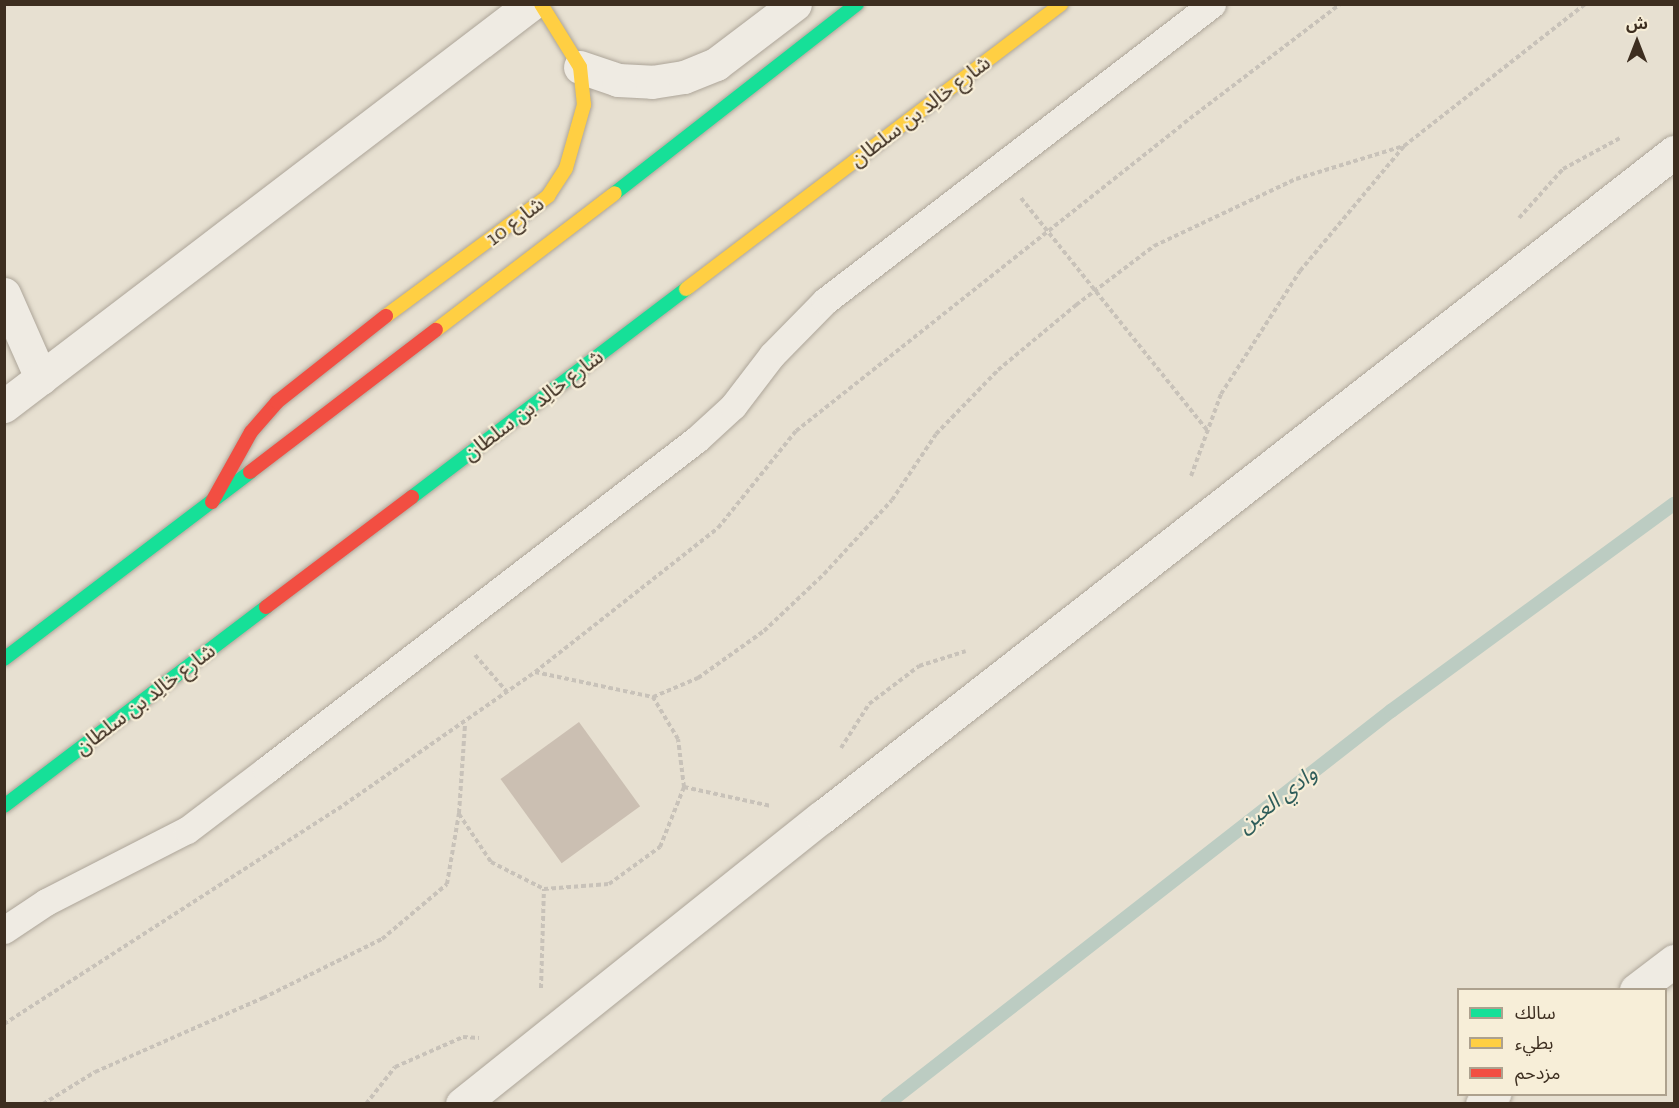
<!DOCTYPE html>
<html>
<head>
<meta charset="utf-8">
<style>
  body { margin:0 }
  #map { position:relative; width:1679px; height:1108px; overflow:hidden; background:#e7e0d1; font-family:"Zilla Slab","Noto Sans Arabic",serif }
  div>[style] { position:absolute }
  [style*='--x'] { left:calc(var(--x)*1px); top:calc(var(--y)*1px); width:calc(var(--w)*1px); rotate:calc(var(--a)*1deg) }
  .stream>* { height:14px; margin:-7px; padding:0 7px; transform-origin:7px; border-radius:7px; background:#bcccc2 }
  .building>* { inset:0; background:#cbbfb2; transform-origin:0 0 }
  .path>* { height:4px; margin-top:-2px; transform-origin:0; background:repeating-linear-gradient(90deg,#c8c2b9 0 4.5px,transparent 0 7.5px) }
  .roads { filter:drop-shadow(0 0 2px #ada599) drop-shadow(0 0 2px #ada599) }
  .lane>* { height:27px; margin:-13.5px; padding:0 13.5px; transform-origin:13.5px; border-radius:13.5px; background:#efebe3 }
  .street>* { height:33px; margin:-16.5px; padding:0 16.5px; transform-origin:16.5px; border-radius:16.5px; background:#efebe3 }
  .fast>* { height:14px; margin:-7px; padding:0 7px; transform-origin:7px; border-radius:7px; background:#16e098 }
  .slow>* { height:14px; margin:-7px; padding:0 7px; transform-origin:7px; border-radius:7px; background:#ffcf43 }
  .jam>* { height:14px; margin:-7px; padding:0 7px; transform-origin:7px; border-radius:7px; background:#f24e42 }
  span { translate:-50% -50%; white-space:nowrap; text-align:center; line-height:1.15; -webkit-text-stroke:4.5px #f7eed8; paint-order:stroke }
  .street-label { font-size:21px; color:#3d2e20 }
  .water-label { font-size:22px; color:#2f5d5a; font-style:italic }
  .frame { position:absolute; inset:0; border:6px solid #3d2e20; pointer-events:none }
  .legend { position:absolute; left:1457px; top:988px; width:210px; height:108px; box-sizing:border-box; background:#f7eed8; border:2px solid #ada18e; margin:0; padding:8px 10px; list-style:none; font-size:18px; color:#3d2e20 }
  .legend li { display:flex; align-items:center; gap:12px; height:30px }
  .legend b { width:30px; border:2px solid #ada18e }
  .north { position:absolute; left:1607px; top:12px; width:60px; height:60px; -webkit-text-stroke:4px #f7eed8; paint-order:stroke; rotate:0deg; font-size:16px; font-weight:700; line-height:24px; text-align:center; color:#3d2e20 }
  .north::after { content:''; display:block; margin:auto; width:21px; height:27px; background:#3d2e20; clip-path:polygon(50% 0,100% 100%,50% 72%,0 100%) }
</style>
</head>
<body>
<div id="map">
  <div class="stream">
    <div style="--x:887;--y:1104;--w:639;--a:-37.95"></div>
    <div style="--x:1391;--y:711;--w:351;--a:-36.2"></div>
  </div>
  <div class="building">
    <div style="left:579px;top:722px;width:104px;height:97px;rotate:54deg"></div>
  </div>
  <div class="path">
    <div style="--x:1021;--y:198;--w:299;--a:51.3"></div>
    <div style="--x:1519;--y:218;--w:66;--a:-48.1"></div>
    <div style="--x:1563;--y:169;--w:67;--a:-28.5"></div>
    <div style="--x:1191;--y:476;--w:87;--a:-69.9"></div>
    <div style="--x:1221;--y:394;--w:146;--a:-57.3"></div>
    <div style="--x:1300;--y:271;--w:163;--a:-50.2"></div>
    <div style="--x:1404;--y:146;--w:230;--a:-38.1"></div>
    <div style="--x:475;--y:655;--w:49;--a:49.1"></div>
    <div style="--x:535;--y:672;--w:121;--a:12"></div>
    <div style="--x:653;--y:697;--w:49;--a:-22.9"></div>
    <div style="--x:698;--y:678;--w:81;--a:-35.5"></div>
    <div style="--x:764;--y:631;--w:83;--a:-43.5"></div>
    <div style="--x:824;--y:574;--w:100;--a:-47.4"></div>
    <div style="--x:892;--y:500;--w:79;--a:-56.3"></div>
    <div style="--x:936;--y:434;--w:89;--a:-45.9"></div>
    <div style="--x:998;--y:370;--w:102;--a:-39.8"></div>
    <div style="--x:1076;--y:305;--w:98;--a:-37.1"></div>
    <div style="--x:1154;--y:246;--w:157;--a:-25.3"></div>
    <div style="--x:1296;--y:179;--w:113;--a:-17"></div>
    <div style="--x:841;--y:748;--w:52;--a:-57.5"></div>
    <div style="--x:869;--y:704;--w:63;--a:-37.2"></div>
    <div style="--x:919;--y:666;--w:49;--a:-17.7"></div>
    <div style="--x:684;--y:787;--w:89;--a:12.3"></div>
    <div style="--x:459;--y:814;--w:58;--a:56.3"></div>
    <div style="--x:491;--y:862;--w:59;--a:27"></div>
    <div style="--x:544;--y:889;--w:65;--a:-4.4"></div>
    <div style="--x:609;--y:884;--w:63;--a:-36"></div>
    <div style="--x:660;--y:847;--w:65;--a:-68.2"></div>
    <div style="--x:684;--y:787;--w:48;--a:-97.1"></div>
    <div style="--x:678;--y:739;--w:49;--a:-120.8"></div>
    <div style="--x:541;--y:988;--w:99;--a:-88.3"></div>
    <div style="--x:4;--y:1024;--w:397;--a:-32.8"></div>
    <div style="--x:338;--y:809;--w:240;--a:-34.8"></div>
    <div style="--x:535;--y:672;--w:233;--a:-38.2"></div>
    <div style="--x:718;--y:528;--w:124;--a:-51.2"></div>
    <div style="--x:796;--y:431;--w:495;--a:-38.4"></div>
    <div style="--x:1184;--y:123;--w:196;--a:-37.3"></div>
    <div style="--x:43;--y:1104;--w:61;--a:-31.6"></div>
    <div style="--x:95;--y:1072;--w:184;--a:-23.8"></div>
    <div style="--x:263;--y:998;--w:133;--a:-26.4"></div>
    <div style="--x:382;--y:939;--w:85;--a:-40.2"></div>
    <div style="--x:447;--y:884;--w:72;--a:-80.4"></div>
    <div style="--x:459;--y:813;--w:89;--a:-86.1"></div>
    <div style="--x:366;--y:1104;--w:47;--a:-51.9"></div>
    <div style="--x:395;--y:1067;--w:74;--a:-23.8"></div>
    <div style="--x:463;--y:1037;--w:16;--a:4"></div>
  </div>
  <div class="roads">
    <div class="lane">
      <div style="--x:4;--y:930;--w:50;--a:-33.7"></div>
      <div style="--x:46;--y:902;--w:158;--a:-27.1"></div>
      <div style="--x:187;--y:830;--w:99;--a:-37.2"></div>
      <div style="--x:266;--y:770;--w:543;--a:-37.52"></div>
      <div style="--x:697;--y:439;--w:49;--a:-42.5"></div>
      <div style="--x:733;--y:406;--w:64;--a:-52.6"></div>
      <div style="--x:772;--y:355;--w:76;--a:-45.5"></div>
      <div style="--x:825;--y:301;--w:488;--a:-37.5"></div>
    </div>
    <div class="street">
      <div style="--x:580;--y:67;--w:40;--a:18.9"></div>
      <div style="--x:618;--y:80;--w:34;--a:3"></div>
      <div style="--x:652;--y:82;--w:32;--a:-9"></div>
      <div style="--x:684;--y:77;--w:35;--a:-22"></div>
      <div style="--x:716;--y:64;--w:99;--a:-37.2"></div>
      <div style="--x:4;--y:294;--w:92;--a:66.2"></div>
      <div style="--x:4;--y:406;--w:663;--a:-37.34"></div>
      <div style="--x:1636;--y:990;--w:48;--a:-37.3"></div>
      <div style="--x:462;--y:1104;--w:460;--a:-38.6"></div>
      <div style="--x:822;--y:817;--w:1081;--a:-37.97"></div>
      <div style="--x:1482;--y:1104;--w:16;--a:-40"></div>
    </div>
    <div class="fast">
      <div style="--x:615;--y:193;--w:307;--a:-38"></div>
      <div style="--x:412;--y:497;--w:344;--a:-37.2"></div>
      <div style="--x:4;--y:659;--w:309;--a:-37.2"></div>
      <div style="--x:4;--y:806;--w:329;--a:-37.2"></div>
    </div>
    <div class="slow">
      <div style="--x:686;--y:289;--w:471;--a:-37.2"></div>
      <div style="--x:386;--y:316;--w:202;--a:-36.5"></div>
      <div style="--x:548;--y:196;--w:33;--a:-57"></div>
      <div style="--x:566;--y:168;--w:66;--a:-74.1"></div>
      <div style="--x:584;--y:105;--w:38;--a:-96"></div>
      <div style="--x:580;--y:67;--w:74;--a:-121.8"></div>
      <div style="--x:436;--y:330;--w:225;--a:-37.4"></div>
    </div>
    <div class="jam">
      <div style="--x:250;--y:472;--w:234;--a:-37.4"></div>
      <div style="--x:212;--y:502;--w:80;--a:-60.9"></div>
      <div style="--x:251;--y:432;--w:40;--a:-49"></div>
      <div style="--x:277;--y:402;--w:139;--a:-38.3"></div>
      <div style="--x:266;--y:607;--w:183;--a:-37"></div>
    </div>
  </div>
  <div class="street-label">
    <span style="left:920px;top:111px;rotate:-37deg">شارع خالِد بن سلطان</span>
    <span style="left:515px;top:221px;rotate:-37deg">شارع 10</span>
    <span style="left:533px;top:405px;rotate:-37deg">شارع خالِد بن سلطان</span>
    <span style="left:145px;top:699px;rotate:-37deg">شارع خالِد بن سلطان</span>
  </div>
  <div class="water-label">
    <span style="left:1277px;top:799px;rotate:-38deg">وادي العين</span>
  </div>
  <div class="frame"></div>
  <ul class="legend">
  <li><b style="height:8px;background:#16e098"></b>سالك</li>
  <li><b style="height:8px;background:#ffcf43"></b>بطيء</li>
  <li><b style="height:8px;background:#f24e42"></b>مزدحم</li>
  </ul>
  <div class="north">ش</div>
</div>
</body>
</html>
